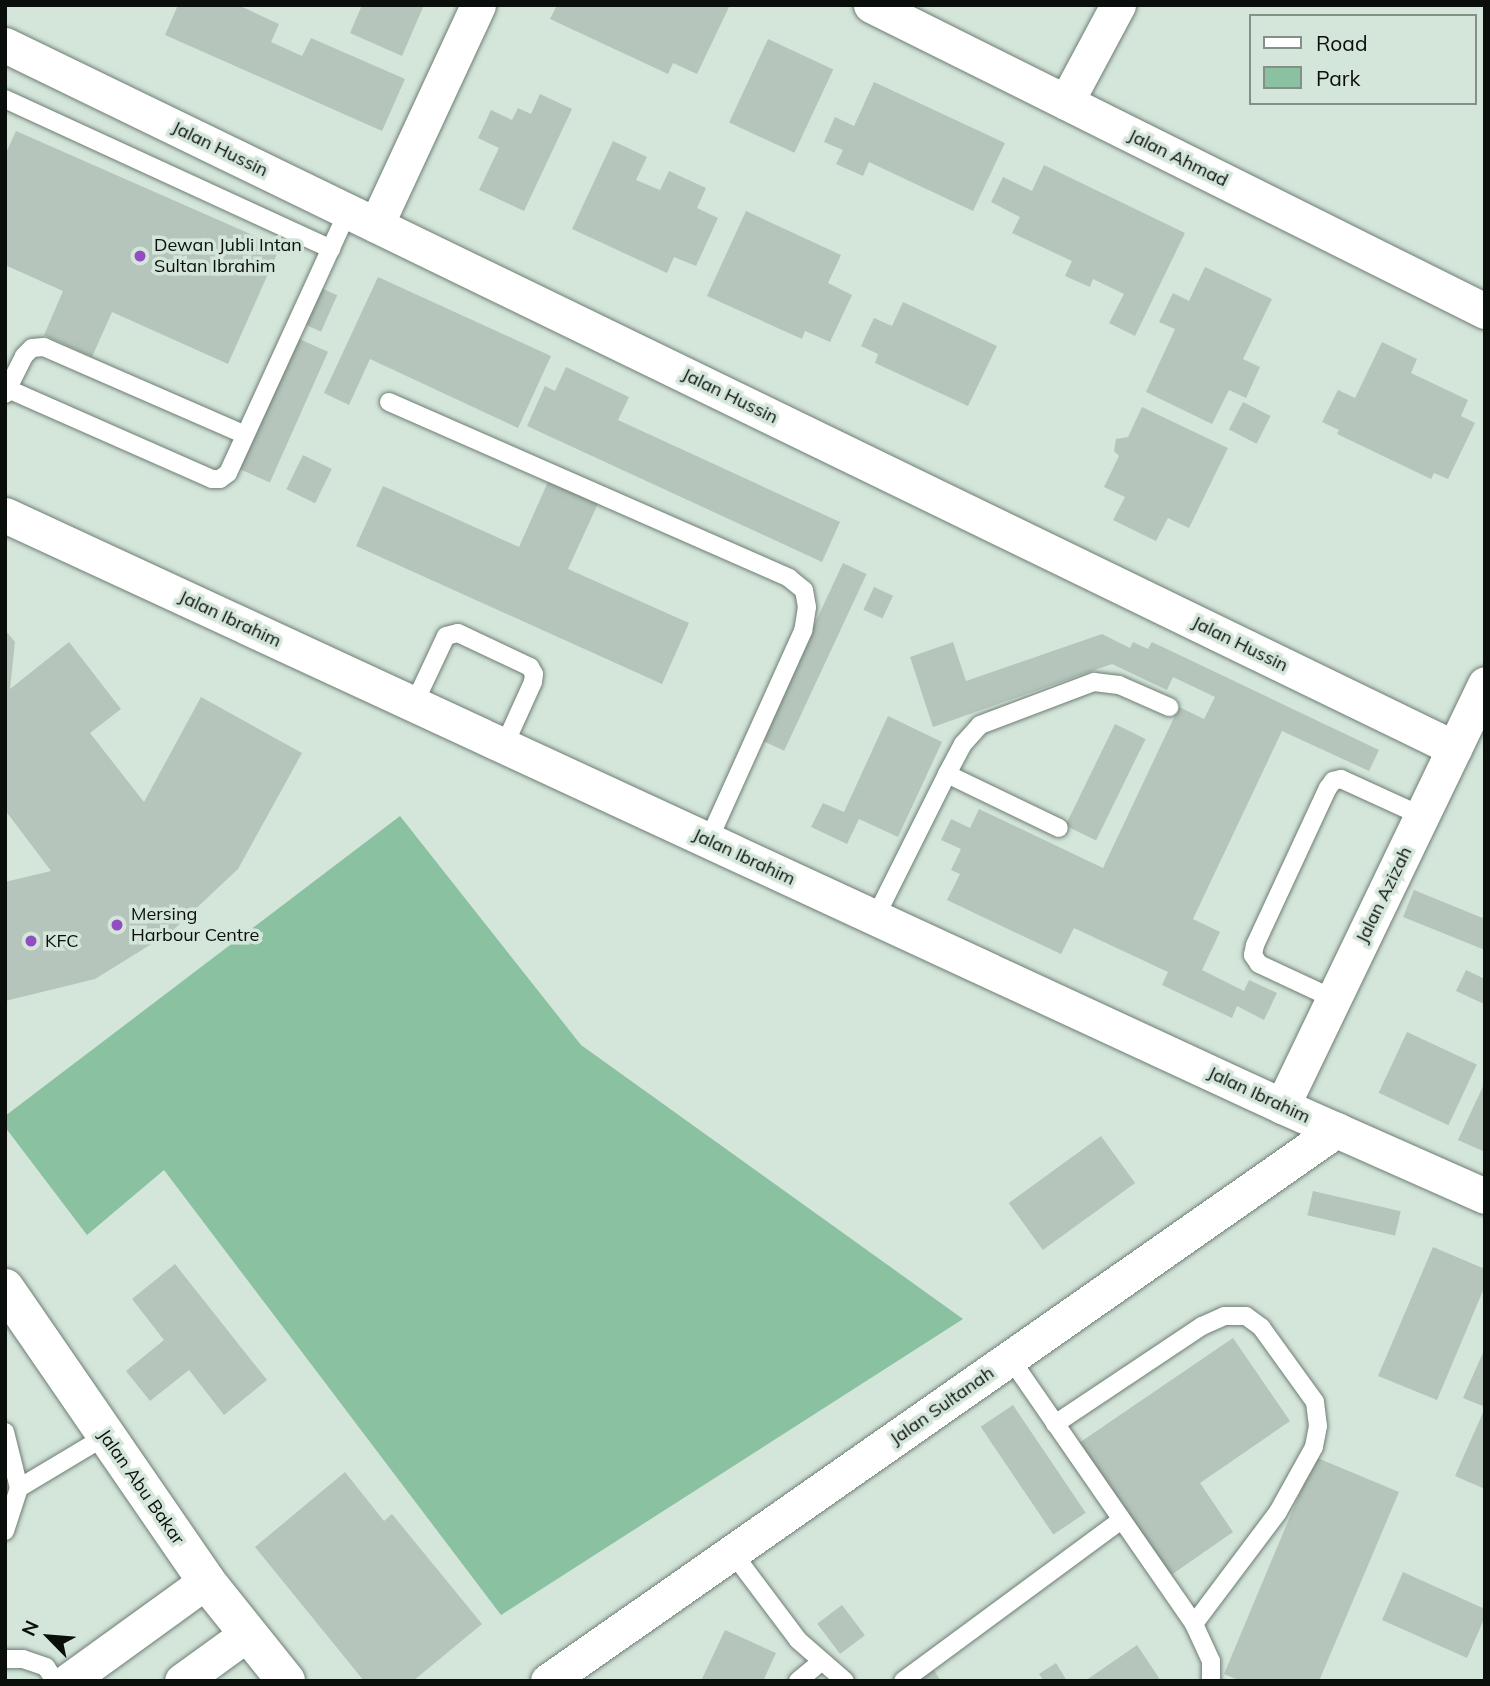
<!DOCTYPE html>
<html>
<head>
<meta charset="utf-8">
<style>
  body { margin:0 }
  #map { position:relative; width:1490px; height:1686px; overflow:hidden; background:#d4e5da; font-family:Mulish,sans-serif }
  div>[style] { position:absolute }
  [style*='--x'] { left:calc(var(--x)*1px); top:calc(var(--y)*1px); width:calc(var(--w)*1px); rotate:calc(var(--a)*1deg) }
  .green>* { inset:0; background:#89c1a1 }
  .building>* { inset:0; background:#b5c5bb; transform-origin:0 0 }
  .roads { filter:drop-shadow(0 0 2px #6e7e74) drop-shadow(0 0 2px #6e7e74) }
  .service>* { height:18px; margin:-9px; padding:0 9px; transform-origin:9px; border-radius:9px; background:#fff }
  .minor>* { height:35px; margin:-17.5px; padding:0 17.5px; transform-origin:17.5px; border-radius:17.5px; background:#fff }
  .tertiary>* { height:38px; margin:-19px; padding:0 19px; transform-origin:19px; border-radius:19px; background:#fff }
  .dots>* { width:19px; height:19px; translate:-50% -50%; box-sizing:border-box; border:4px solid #d4e5da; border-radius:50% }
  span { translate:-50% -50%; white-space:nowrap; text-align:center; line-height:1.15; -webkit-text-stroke:7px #d4e5da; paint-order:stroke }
  .street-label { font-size:18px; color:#0a0f0c }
  .poi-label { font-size:18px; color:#0a0f0c }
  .left { translate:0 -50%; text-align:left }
  .frame { position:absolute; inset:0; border:7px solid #0a0f0c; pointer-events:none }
  .legend { position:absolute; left:1249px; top:14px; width:228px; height:91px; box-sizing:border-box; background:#d4e5da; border:2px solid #838f88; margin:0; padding:9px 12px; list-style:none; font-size:21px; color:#0a0f0c }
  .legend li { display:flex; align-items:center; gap:14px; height:35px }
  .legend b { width:35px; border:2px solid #838f88 }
  .north { position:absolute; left:14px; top:1602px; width:70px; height:70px; -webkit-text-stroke:5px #d4e5da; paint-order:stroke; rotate:295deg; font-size:19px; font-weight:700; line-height:28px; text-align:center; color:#0a0f0c }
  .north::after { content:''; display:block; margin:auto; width:24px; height:32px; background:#0a0f0c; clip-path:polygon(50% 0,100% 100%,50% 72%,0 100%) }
</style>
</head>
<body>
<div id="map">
  <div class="green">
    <div style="clip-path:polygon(400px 816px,581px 1045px,963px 1319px,501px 1615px,164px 1170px,87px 1235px,5px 1127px,5px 1116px)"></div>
  </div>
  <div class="building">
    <div style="clip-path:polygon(178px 5px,238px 5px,279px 24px,271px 42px,302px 56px,311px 38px,405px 79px,382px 131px,165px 35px)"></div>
    <div style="clip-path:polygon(362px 5px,424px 5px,402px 56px,350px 33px)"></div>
    <div style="clip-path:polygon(557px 5px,725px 5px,729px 7px,697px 74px,673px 63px,668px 74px,550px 19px)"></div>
    <div style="left:768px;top:39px;width:72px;height:92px;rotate:25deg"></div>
    <div style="clip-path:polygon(874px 82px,1005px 143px,973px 211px,869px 162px,863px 176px,836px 164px,843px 150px,824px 142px,835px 117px,854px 126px)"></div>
    <div style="clip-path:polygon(540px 94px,572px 109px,524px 211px,479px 190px,499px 148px,478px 138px,491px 110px,512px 120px,518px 108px,531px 114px)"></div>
    <div style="clip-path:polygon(16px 131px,280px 247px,228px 364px,112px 312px,92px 357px,44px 335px,63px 291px,5px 265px,5px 155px)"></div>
    <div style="clip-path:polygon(613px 141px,647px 157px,636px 180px,660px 190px,669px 171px,706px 188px,697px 208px,718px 218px,696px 266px,674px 257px,667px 273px,572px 229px)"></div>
    <div style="clip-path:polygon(1044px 165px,1185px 233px,1135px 336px,1109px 323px,1124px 294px,1093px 279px,1090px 287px,1065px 276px,1072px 261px,1012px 233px,1020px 217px,991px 202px,1003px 177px,1032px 191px)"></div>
    <div style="clip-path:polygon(746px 211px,841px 255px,828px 283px,852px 295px,830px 342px,805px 331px,802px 339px,707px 296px)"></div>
    <div style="clip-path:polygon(1205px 267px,1272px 299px,1243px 359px,1260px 367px,1246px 398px,1229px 390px,1212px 424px,1146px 392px,1175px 329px,1159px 322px,1173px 293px,1189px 301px)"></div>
    <div style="clip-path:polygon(378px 277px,551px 356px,518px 428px,370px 359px,349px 405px,324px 393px)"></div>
    <div style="left:319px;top:287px;width:20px;height:40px;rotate:24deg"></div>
    <div style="clip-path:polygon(903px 302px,997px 346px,968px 406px,875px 363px,878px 354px,861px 346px,874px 318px,892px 326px)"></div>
    <div style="left:297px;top:338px;width:34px;height:143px;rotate:24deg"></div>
    <div style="clip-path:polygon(1382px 342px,1417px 359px,1411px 373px,1468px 400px,1461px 416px,1475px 423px,1448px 479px,1434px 473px,1431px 479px,1337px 434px,1339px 430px,1322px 422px,1338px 390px,1355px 398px)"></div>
    <div style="clip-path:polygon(566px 367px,629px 397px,618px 420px,840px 522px,822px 562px,527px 426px,545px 386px,555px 391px)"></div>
    <div style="left:1243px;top:402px;width:31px;height:31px;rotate:27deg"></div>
    <div style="clip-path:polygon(1142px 407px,1228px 448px,1189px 528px,1168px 518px,1156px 541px,1113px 520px,1125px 497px,1104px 487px,1119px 456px,1114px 451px,1116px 439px,1128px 437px)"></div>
    <div style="left:303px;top:455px;width:32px;height:38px;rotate:26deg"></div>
    <div style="clip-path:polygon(551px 475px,601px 497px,568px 569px,689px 623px,662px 684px,356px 546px,383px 486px,519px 547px)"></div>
    <div style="left:843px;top:563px;width:26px;height:195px;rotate:25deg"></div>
    <div style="left:874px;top:587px;width:21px;height:25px;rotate:25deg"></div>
    <div style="clip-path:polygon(5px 630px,15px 642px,10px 689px,69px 642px,121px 709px,90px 733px,144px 802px,201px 697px,302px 753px,238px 869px,171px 932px,95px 979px,5px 1001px,5px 882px,51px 871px,5px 810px)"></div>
    <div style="clip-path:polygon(1102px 634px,1130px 648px,1133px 642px,1148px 649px,1152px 642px,1379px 750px,1369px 771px,1282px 731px,1193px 919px,1220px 932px,1202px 970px,1244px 991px,1249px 980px,1277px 993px,1264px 1020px,1237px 1006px,1232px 1018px,1162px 985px,1168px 972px,1074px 928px,1061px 954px,947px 900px,960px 874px,951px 870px,961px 849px,941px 840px,951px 819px,970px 828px,979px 809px,1103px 868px,1179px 707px,1204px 719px,1215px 697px,1173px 677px,1167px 690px,1112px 664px,933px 727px,910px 657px,953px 642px,966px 681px)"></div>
    <div style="clip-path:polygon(888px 716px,942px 742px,898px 837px,859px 819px,847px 844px,811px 827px,823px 803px,844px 812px)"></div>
    <div style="left:1115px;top:724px;width:34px;height:113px;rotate:26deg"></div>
    <div style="clip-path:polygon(1414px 890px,1485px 919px,1485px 950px,1403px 917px)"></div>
    <div style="clip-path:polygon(1466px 970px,1485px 979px,1484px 1004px,1456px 991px)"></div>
    <div style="left:1407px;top:1032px;width:77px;height:67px;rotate:25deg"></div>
    <div style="clip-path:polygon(1485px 1082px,1485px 1152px,1458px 1140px)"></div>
    <div style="left:1101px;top:1136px;width:58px;height:114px;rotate:54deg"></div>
    <div style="left:1313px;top:1191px;width:90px;height:25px;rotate:13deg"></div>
    <div style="clip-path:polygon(1433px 1247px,1485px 1269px,1485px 1286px,1437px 1400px,1378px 1376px)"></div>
    <div style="clip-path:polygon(175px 1264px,267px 1380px,224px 1415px,189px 1370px,150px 1401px,126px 1371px,164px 1340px,132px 1299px)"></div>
    <div style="clip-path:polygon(1233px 1338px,1290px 1421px,1200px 1483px,1233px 1532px,1167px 1578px,1076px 1445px)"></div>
    <div style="clip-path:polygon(1485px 1348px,1485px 1407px,1463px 1398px)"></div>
    <div style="left:1013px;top:1405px;width:130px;height:39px;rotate:56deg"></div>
    <div style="clip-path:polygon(1485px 1408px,1485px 1489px,1455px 1476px)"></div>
    <div style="clip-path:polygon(1315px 1457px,1399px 1492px,1319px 1681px,1241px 1681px,1224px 1674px)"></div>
    <div style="clip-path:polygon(345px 1472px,384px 1521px,392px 1514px,482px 1624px,413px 1681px,364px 1681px,255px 1547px)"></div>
    <div style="clip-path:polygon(1403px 1572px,1485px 1609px,1485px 1617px,1467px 1658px,1382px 1620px)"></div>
    <div style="left:842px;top:1605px;width:38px;height:31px;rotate:53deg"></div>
    <div style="clip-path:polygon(725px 1630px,776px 1653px,763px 1681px,701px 1681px)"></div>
    <div style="clip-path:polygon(1137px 1645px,1161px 1681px,1085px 1681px)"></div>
    <div style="clip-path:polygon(1056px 1663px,1067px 1681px,1044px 1681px,1039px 1674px)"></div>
    <div style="clip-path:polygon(933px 1669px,941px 1681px,916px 1681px)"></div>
  </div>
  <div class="roads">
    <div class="service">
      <div style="--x:5;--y:99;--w:359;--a:24.7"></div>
      <div style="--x:8;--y:389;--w:223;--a:23.8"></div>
      <div style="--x:212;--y:479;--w:8;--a:0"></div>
      <div style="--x:220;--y:479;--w:10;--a:-37"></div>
      <div style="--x:228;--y:473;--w:288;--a:-65.4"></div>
      <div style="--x:5;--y:394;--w:42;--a:-63.4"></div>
      <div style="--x:24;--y:356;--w:11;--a:-45"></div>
      <div style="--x:32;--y:348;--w:12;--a:-5"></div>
      <div style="--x:44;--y:347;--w:219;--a:23.6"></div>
      <div style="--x:389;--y:402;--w:437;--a:23.7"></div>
      <div style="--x:789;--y:578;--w:19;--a:39"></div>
      <div style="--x:804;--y:590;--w:17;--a:80"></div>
      <div style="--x:807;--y:607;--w:24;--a:99"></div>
      <div style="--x:803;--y:631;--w:230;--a:114.3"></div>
      <div style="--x:414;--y:704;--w:75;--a:-64.8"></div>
      <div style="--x:446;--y:636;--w:12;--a:-14"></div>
      <div style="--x:458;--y:633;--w:80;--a:25.3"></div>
      <div style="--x:530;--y:667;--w:8;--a:60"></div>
      <div style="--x:534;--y:674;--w:8;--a:97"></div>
      <div style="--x:533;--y:682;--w:70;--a:114.4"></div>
      <div style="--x:947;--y:774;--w:124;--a:25.7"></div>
      <div style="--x:875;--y:918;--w:161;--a:-63.4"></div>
      <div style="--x:947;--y:774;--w:34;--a:-62"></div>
      <div style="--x:963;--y:744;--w:25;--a:-48"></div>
      <div style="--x:980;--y:725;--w:122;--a:-20.7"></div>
      <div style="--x:1094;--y:682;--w:25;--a:7"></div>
      <div style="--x:1119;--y:685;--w:55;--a:23.7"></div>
      <div style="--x:1334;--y:999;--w:83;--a:-155"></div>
      <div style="--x:1259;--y:964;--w:11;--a:-124"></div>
      <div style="--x:1253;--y:955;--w:10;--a:-79"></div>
      <div style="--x:1255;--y:945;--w:173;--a:-65.1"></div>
      <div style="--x:1328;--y:788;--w:9;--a:-54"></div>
      <div style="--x:1333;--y:781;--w:8;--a:-14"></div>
      <div style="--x:1341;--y:779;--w:89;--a:24.6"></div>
      <div style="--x:1010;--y:1358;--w:323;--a:55.3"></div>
      <div style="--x:1194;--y:1624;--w:41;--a:65.3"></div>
      <div style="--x:1211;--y:1661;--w:20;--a:90"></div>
      <div style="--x:1055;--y:1424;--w:177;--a:-33.7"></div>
      <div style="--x:1202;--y:1326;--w:24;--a:-24"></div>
      <div style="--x:1224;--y:1316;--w:22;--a:0"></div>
      <div style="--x:1246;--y:1316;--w:19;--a:36"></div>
      <div style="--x:1261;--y:1327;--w:92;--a:54.2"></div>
      <div style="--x:1315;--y:1402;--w:24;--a:83"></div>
      <div style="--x:1318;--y:1426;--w:21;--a:101"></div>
      <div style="--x:1314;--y:1447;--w:74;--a:119"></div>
      <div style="--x:1278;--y:1512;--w:140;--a:126.9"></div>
      <div style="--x:5;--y:1432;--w:58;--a:76"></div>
      <div style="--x:19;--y:1488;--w:101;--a:-30.9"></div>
      <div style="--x:5;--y:1531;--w:45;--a:-72"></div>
      <div style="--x:732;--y:1552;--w:110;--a:53.1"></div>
      <div style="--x:798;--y:1640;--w:62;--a:41.1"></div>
      <div style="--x:5;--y:1659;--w:18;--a:0"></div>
      <div style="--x:23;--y:1659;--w:24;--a:19"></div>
      <div style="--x:46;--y:1667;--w:17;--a:57"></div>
      <div style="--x:798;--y:1681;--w:31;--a:-40"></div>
      <div style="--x:903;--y:1681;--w:271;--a:-36.4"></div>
    </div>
    <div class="minor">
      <div style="--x:871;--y:5;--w:686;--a:26.49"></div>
      <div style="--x:5;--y:45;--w:1611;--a:25.88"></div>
      <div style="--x:1066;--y:102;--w:110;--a:-61.8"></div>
      <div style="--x:376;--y:225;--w:242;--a:-65.1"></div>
      <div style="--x:5;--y:515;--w:1407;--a:24.83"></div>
      <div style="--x:1282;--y:1106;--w:222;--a:23.9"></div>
      <div style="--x:1282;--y:1106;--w:468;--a:-64.3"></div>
      <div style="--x:68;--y:1681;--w:170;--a:-35.9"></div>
      <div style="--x:182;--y:1681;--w:82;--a:-36"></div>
      <div style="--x:548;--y:1681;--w:962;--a:-34.96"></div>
    </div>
    <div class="tertiary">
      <div style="--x:5;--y:1288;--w:355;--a:55.5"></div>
      <div style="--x:206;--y:1581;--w:128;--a:51.3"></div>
    </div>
  </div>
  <div class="dots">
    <div style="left:140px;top:256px;background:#924dc2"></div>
    <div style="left:117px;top:925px;background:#924dc2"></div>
    <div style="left:31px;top:941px;background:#924dc2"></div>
  </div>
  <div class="street-label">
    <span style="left:220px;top:149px;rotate:26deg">Jalan Hussin</span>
    <span style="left:1178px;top:158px;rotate:26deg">Jalan Ahmad</span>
    <span style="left:730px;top:396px;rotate:26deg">Jalan Hussin</span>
    <span style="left:230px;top:619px;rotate:25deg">Jalan Ibrahim</span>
    <span style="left:1240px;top:644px;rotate:26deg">Jalan Hussin</span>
    <span style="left:744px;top:857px;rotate:25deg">Jalan Ibrahim</span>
    <span style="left:1384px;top:895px;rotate:-64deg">Jalan Azizah</span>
    <span style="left:1259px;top:1095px;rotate:25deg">Jalan Ibrahim</span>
    <span style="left:942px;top:1406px;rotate:-35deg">Jalan Sultanah</span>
    <span style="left:141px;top:1487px;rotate:55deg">Jalan Abu Bakar</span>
  </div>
  <div class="poi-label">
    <span class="left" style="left:154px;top:256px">Dewan Jubli Intan<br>Sultan Ibrahim</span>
    <span class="left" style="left:131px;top:925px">Mersing<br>Harbour Centre</span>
    <span class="left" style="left:45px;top:941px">KFC</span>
  </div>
  <div class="frame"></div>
  <ul class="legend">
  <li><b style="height:9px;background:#fff"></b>Road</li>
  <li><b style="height:19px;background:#89c1a1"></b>Park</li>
  </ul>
  <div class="north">N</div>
</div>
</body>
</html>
